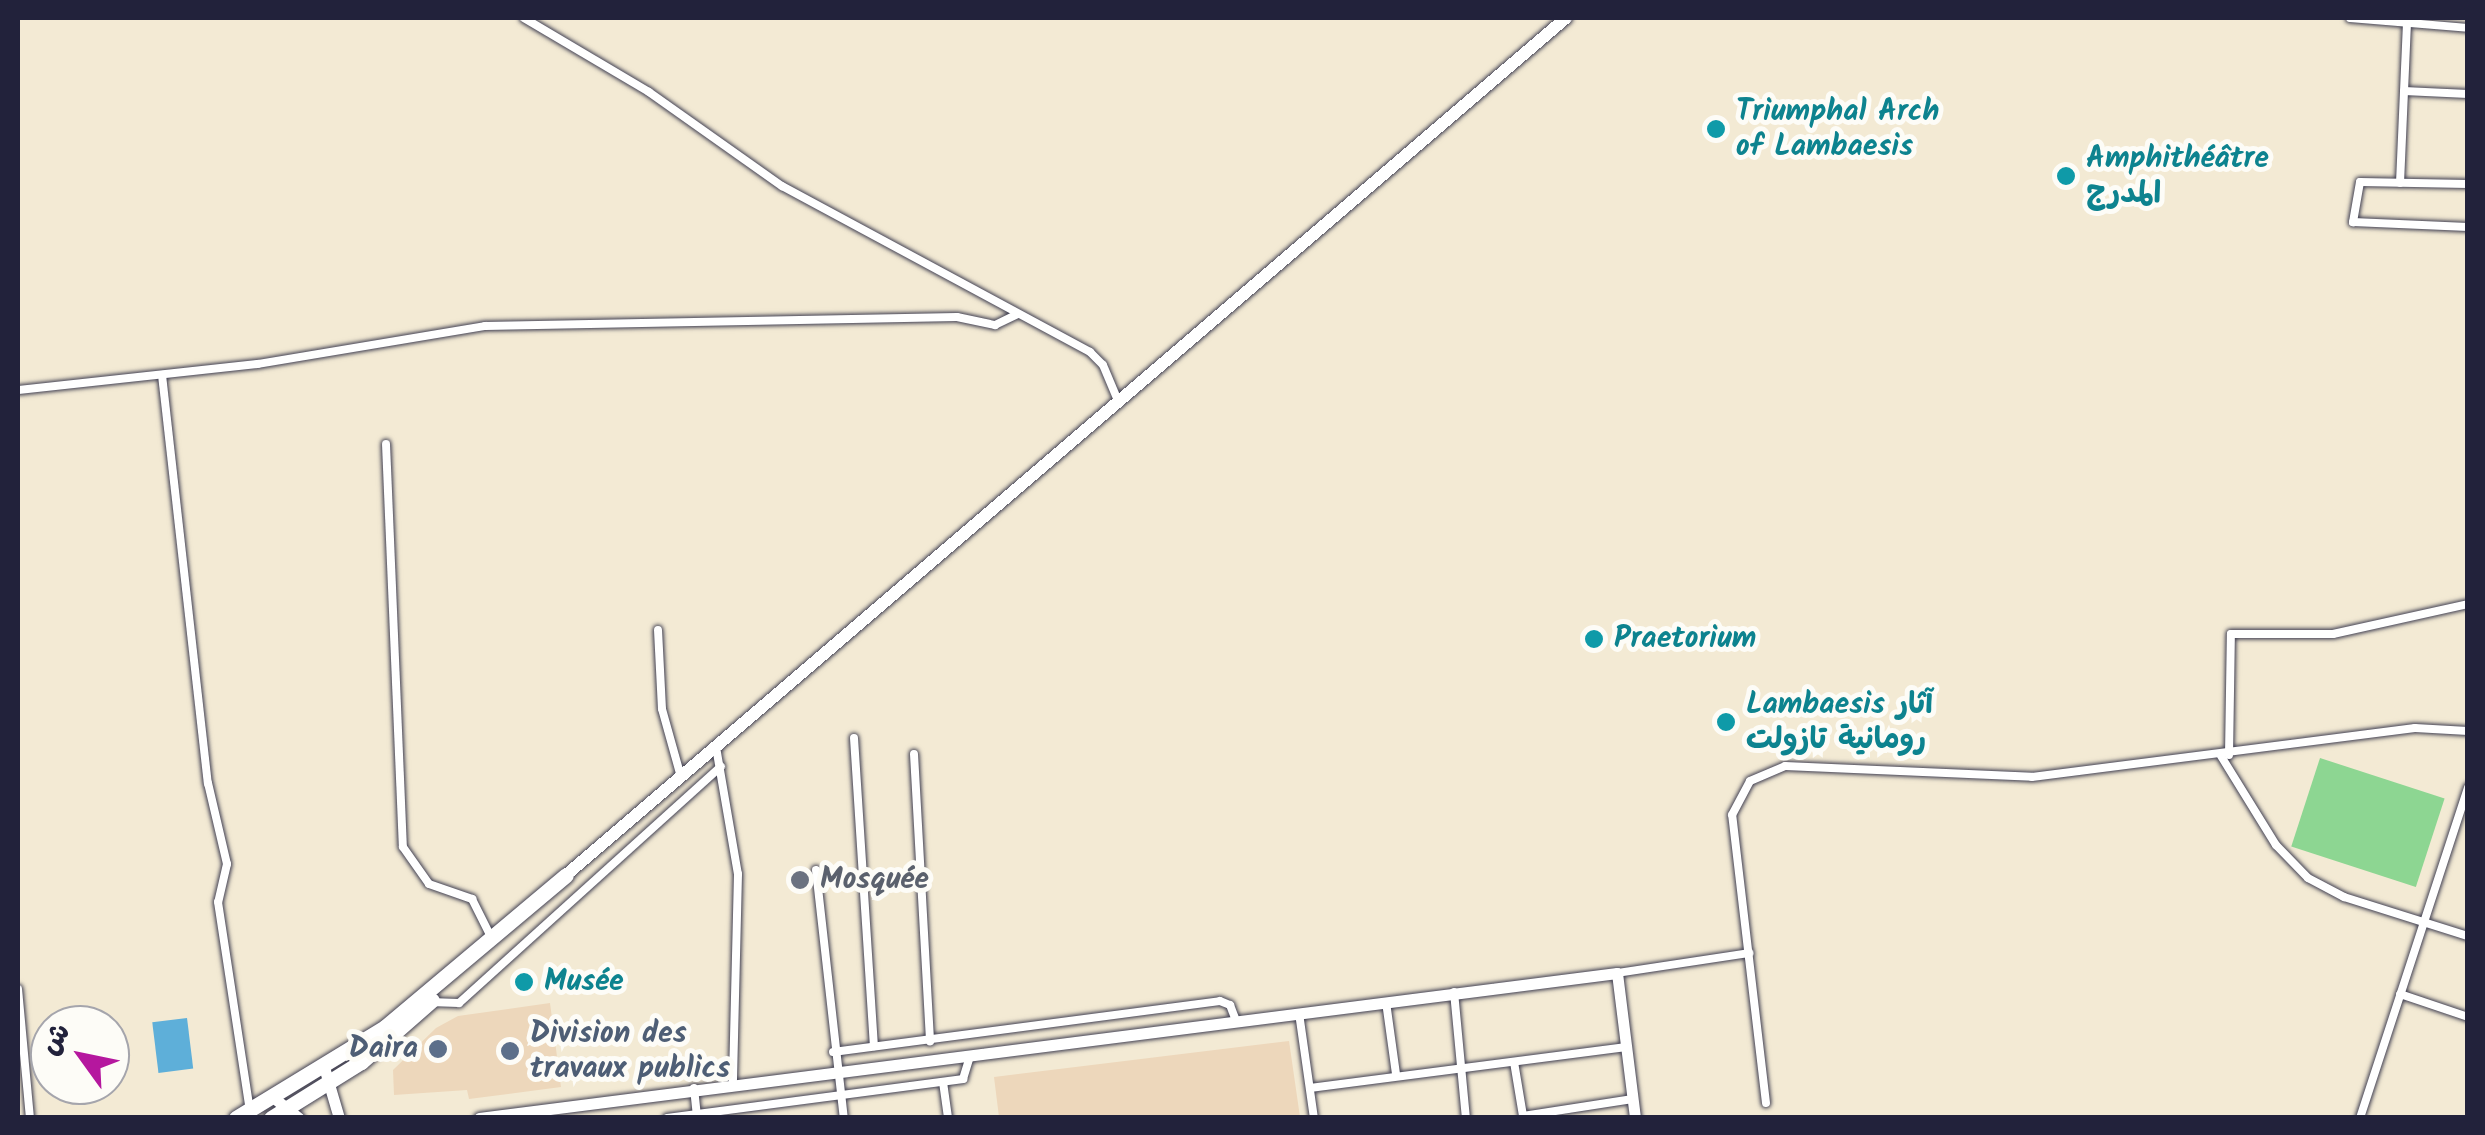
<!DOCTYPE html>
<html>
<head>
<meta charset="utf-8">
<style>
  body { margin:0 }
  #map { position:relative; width:2485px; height:1135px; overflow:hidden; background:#f3ead4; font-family:Kalam,"Playpen Sans Arabic",sans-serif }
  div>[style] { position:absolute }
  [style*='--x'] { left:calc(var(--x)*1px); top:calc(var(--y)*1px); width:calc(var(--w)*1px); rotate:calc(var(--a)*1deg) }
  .built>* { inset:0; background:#edd7bb }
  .green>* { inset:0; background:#8dd692; transform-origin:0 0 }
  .water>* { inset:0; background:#5eafd9; transform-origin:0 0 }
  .roads { filter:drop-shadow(0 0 2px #414052) drop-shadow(0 0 2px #414052) }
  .street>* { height:8px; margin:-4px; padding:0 4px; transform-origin:4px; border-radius:4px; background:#fff }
  .secondary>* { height:11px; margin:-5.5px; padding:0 5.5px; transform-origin:5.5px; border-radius:5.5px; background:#fff }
  .primary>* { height:12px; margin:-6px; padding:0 6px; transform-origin:6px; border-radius:6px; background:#fff }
  .highway>* { height:15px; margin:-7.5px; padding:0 7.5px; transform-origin:7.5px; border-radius:7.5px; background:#fff }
  .dots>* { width:28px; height:28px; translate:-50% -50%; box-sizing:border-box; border:5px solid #fdfcf7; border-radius:50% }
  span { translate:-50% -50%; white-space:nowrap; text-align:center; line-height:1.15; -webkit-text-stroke:10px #fdfcf7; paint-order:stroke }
  .culture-label { font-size:30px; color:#0d838f; font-weight:700 }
  .left { translate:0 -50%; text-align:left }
  .worship-label { font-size:30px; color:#5b616d; font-weight:700 }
  .service-label { font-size:30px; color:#4e5e75; font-weight:700 }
  .right { translate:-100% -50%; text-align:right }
  .frame { position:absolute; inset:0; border:20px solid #22223b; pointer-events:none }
  .north { position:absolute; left:30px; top:1005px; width:100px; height:100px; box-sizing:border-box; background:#fdfcf7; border:2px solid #a5a5ac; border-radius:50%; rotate:303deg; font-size:28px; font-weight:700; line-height:40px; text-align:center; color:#22223b }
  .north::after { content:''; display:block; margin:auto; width:35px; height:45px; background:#b5179e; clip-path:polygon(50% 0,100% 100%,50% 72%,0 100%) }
</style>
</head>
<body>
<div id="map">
  <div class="built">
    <div style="clip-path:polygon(550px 1003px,561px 1087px,469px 1099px,467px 1090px,394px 1095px,393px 1070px,436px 1028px,458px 1016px)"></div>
    <div style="clip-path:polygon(1289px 1041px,1300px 1117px,999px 1117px,994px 1077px)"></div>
  </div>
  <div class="green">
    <div style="left:2320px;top:758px;width:131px;height:93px;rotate:18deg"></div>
  </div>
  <div class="water">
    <div style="left:187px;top:1018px;width:51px;height:35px;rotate:83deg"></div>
  </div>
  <div class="roads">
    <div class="street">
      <div style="--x:524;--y:18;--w:145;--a:30.6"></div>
      <div style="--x:649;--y:92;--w:163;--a:35.3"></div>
      <div style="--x:782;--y:186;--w:350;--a:28.3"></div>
      <div style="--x:1090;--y:352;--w:18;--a:45"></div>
      <div style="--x:1103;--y:365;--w:41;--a:67.2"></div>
      <div style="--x:2350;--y:18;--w:118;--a:4.8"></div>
      <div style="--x:2404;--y:91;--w:64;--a:2.7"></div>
      <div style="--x:2400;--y:183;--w:159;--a:-87.5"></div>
      <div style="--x:2468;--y:184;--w:108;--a:-178.9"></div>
      <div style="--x:2360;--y:182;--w:41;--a:99.9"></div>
      <div style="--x:2353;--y:222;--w:115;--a:2.5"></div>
      <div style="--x:162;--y:375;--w:411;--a:83.6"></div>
      <div style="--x:208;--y:783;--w:83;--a:76.8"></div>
      <div style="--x:227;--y:864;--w:39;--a:103"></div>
      <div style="--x:218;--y:902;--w:211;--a:81.3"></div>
      <div style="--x:18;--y:390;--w:241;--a:-6.2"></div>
      <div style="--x:258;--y:364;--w:230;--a:-9.5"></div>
      <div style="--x:485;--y:326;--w:472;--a:-1.1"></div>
      <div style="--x:957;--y:317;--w:39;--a:12"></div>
      <div style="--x:995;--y:325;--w:25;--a:-26"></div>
      <div style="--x:386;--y:444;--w:403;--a:87.6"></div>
      <div style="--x:403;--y:847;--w:45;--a:54.9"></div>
      <div style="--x:429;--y:884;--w:46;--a:19.2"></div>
      <div style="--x:472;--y:899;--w:42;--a:63.4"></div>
      <div style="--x:658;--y:630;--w:79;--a:87.1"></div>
      <div style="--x:662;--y:709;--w:71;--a:74.4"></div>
      <div style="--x:854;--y:738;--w:309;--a:86.3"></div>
      <div style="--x:716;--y:747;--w:129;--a:80.2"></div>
      <div style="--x:738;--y:874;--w:209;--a:91.4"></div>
      <div style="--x:914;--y:754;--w:288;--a:86.8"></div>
      <div style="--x:2229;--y:755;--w:121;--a:-89.1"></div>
      <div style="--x:2231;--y:634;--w:102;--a:0"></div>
      <div style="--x:2333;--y:634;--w:138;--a:-12.5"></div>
      <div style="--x:2221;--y:756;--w:105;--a:58.3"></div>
      <div style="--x:2276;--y:845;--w:46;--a:45.9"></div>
      <div style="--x:2308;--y:878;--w:41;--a:27.8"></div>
      <div style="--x:2344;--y:897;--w:130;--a:17.5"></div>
      <div style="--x:816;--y:870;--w:250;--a:83.6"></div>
      <div style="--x:1617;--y:973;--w:134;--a:-8.6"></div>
      <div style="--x:18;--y:989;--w:130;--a:84.7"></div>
      <div style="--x:1454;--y:992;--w:127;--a:84.6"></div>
      <div style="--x:2400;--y:994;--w:72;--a:18.7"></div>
      <div style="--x:429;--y:1002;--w:30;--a:2"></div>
      <div style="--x:459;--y:1003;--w:353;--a:-42.1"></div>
      <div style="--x:1386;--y:1002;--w:73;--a:82.1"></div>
      <div style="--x:1299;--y:1013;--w:106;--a:81.9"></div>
      <div style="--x:833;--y:1052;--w:390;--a:-7.5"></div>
      <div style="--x:1220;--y:1001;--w:11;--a:22"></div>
      <div style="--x:1230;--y:1005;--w:17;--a:69"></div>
      <div style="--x:1514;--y:1062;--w:55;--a:80.5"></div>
      <div style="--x:1523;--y:1116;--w:111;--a:-8.8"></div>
      <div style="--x:943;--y:1082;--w:36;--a:82"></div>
      <div style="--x:694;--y:1088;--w:30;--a:84"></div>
      <div style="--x:1310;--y:1088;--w:319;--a:-7.4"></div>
      <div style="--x:1766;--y:1103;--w:290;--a:-96.7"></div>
      <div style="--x:1732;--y:815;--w:38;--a:-62"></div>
      <div style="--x:1750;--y:781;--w:38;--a:-23"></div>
      <div style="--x:1785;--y:766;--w:247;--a:2.5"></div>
      <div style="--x:2032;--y:777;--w:386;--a:-7.3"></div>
      <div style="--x:2415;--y:728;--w:53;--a:3.2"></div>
      <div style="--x:667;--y:1118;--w:299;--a:-7.5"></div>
      <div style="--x:963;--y:1079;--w:24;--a:-73"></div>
      <div style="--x:2360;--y:1118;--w:348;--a:-71.9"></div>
    </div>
    <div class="secondary">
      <div style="--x:324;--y:1067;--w:53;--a:73.6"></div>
      <div style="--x:274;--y:1098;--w:32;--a:39"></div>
      <div style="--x:479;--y:1118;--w:1147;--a:-7.26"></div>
      <div style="--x:1617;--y:973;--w:146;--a:82.9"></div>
    </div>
    <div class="primary">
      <div style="--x:566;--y:875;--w:1317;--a:-40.6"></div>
    </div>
    <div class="highway">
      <div style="--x:236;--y:1118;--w:175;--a:-31.4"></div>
      <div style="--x:385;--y:1027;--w:236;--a:-40"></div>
      <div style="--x:271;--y:1118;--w:106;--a:-31.9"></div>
      <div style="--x:361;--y:1062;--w:94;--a:-41.1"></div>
    </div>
  </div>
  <div class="dots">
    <div style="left:1716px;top:129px;background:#0f9aa8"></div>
    <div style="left:2066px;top:176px;background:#0f9aa8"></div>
    <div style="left:1594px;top:639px;background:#0f9aa8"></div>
    <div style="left:1726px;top:722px;background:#0f9aa8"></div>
    <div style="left:800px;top:880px;background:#6b7280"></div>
    <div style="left:524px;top:982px;background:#0f9aa8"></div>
    <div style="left:438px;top:1049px;background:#5c6f8a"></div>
    <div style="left:510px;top:1051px;background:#5c6f8a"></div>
  </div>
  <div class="culture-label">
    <span class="left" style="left:1736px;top:129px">Triumphal Arch<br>of Lambaesis</span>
    <span class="left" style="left:2086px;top:176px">Amphithéâtre<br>المدرج</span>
    <span class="left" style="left:1614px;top:639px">Praetorium</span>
    <span class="left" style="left:1746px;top:722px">Lambaesis آثار<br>رومانية تازولت</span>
    <span class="left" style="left:544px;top:982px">Musée</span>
  </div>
  <div class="worship-label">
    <span class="left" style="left:820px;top:880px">Mosquée</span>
  </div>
  <div class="service-label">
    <span class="left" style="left:530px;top:1051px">Division des<br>travaux publics</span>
    <span class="right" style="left:418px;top:1049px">Daira</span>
  </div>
  <div class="frame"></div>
  <div class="north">ش</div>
</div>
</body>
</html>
